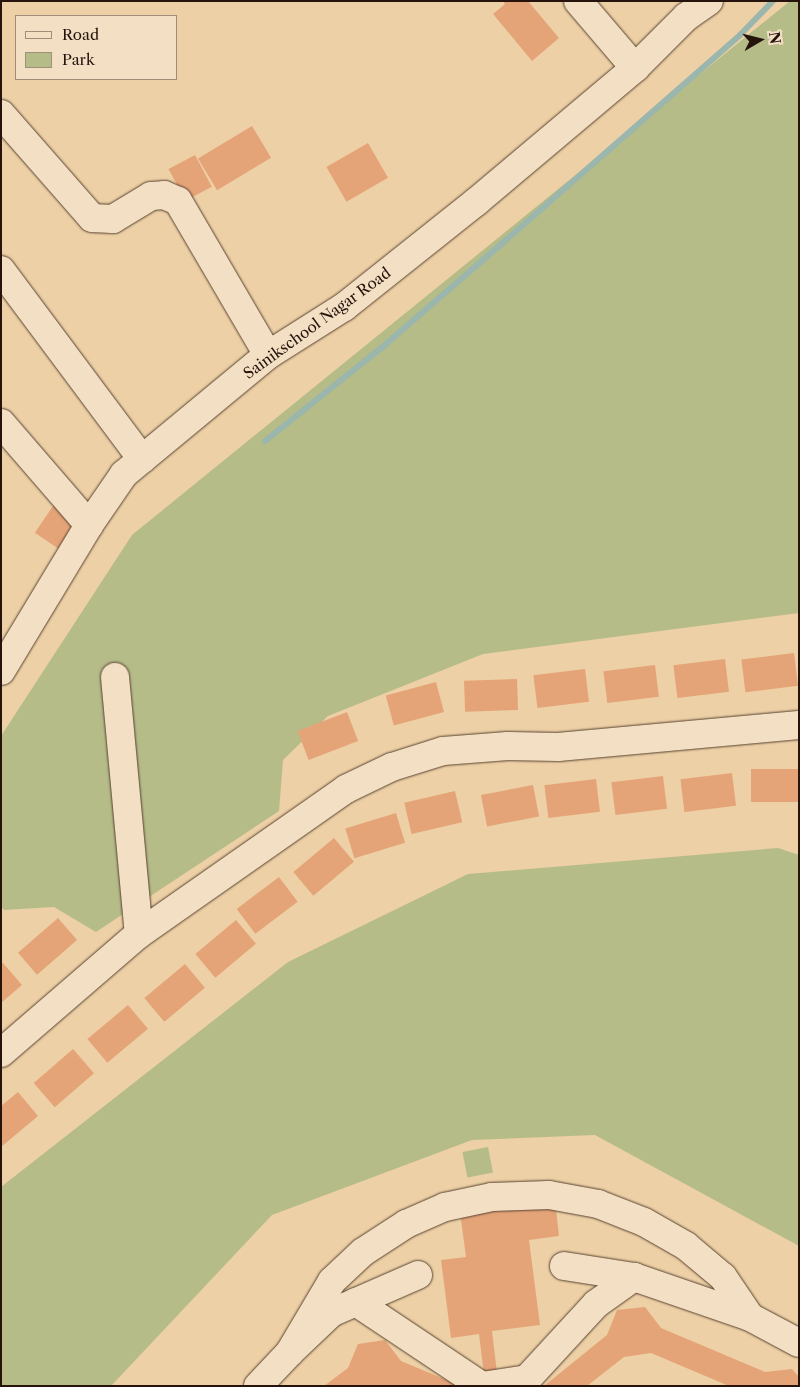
<!DOCTYPE html>
<html>
<head>
<meta charset="utf-8">
<style>
  body { margin:0 }
  #map { position:relative; width:800px; height:1387px; overflow:hidden; background:#edd0a5; font-family:"Libre Caslon Text",serif }
  div>[style] { position:absolute }
  [style*='--x'] { left:calc(var(--x)*1px); top:calc(var(--y)*1px); width:calc(var(--w)*1px); rotate:calc(var(--a)*1deg) }
  .green>* { inset:0; background:#b5bc88; transform-origin:0 0 }
  .stream>* { height:6px; margin:-3px; padding:0 3px; transform-origin:3px; border-radius:3px; background:#9ab6ad }
  .building>* { inset:0; background:#e5a478; transform-origin:0 0 }
  .roads { filter:drop-shadow(0 0 1px #584232) drop-shadow(0 0 1px #584232) }
  .minor>* { height:28px; margin:-14px; padding:0 14px; transform-origin:14px; border-radius:14px; background:#f3e0c4 }
  span { translate:-50% -50%; white-space:nowrap; text-align:center; line-height:1.15; -webkit-text-stroke:5px #f3e0c4; paint-order:stroke }
  .street-label { font-size:15px; color:#26130c }
  .frame { position:absolute; inset:0; border:2px solid #26130c; pointer-events:none }
  .legend { position:absolute; left:15px; top:15px; width:162px; height:65px; box-sizing:border-box; background:#f3e0c4; border:1px solid #a18e7a; margin:0; padding:6px 9px; list-style:none; font-size:15px; color:#26130c }
  .legend li { display:flex; align-items:center; gap:10px; height:25px }
  .legend b { width:25px; border:1px solid #a18e7a }
  .north { position:absolute; left:735px; top:15px; width:50px; height:50px; -webkit-text-stroke:4px #f3e0c4; paint-order:stroke; rotate:82deg; font-size:14px; font-weight:700; line-height:20px; text-align:center; color:#26130c }
  .north::after { content:''; display:block; margin:auto; width:18px; height:22px; background:#26130c; clip-path:polygon(50% 0,100% 100%,50% 72%,0 100%) }
</style>
</head>
<body>
<div id="map">
  <div class="green">
    <div style="clip-path:polygon(790px 1px,799px 1px,799px 613px,483px 654px,328px 716px,283px 760px,279px 811px,96px 932px,54px 907px,4px 910px,1px 906px,1px 736px,132px 535px)"></div>
    <div style="clip-path:polygon(778px 848px,799px 855px,799px 1246px,595px 1135px,472px 1140px,272px 1215px,111px 1386px,1px 1386px,1px 1187px,288px 962px,468px 874px)"></div>
    <div style="left:488px;top:1147px;width:26px;height:26px;rotate:79deg"></div>
  </div>
  <div class="stream">
    <div style="--x:265;--y:441;--w:155;--a:-38.7"></div>
    <div style="--x:386;--y:344;--w:148;--a:-40.9"></div>
    <div style="--x:498;--y:247;--w:323;--a:-41.2"></div>
    <div style="--x:741;--y:34;--w:46;--a:-45.9"></div>
  </div>
  <div class="building">
    <div style="clip-path:polygon(503px 1px,528px 1px,559px 38px,532px 61px,493px 14px,505px 4px)"></div>
    <div style="left:252px;top:126px;width:37px;height:63px;rotate:59deg"></div>
    <div style="left:368px;top:143px;width:40px;height:48px;rotate:60deg"></div>
    <div style="left:195px;top:155px;width:36px;height:30px;rotate:62deg"></div>
    <div style="left:55px;top:503px;width:37px;height:36px;rotate:34deg"></div>
    <div style="left:794px;top:653px;width:33px;height:53px;rotate:83deg"></div>
    <div style="left:725px;top:659px;width:33px;height:52px;rotate:83deg"></div>
    <div style="left:655px;top:665px;width:32px;height:52px;rotate:83deg"></div>
    <div style="left:585px;top:669px;width:33px;height:52px;rotate:83deg"></div>
    <div style="left:517px;top:679px;width:31px;height:53px;rotate:88deg"></div>
    <div style="left:436px;top:682px;width:31px;height:52px;rotate:75deg"></div>
    <div style="left:347px;top:712px;width:31px;height:53px;rotate:69deg"></div>
    <div style="left:799px;top:769px;width:33px;height:48px;rotate:90deg"></div>
    <div style="left:732px;top:773px;width:33px;height:52px;rotate:83deg"></div>
    <div style="left:663px;top:776px;width:33px;height:52px;rotate:83deg"></div>
    <div style="left:596px;top:779px;width:33px;height:52px;rotate:83deg"></div>
    <div style="left:533px;top:785px;width:32px;height:53px;rotate:79deg"></div>
    <div style="left:455px;top:791px;width:32px;height:52px;rotate:77deg"></div>
    <div style="left:396px;top:813px;width:31px;height:53px;rotate:73deg"></div>
    <div style="left:334px;top:838px;width:31px;height:53px;rotate:50deg"></div>
    <div style="left:279px;top:877px;width:31px;height:53px;rotate:53deg"></div>
    <div style="left:58px;top:918px;width:29px;height:53px;rotate:49deg"></div>
    <div style="left:236px;top:920px;width:31px;height:53px;rotate:50deg"></div>
    <div style="clip-path:polygon(3px 963px,22px 985px,1px 1003px,1px 964px)"></div>
    <div style="left:185px;top:964px;width:31px;height:53px;rotate:50deg"></div>
    <div style="left:128px;top:1005px;width:31px;height:53px;rotate:50deg"></div>
    <div style="left:73px;top:1049px;width:32px;height:52px;rotate:49deg"></div>
    <div style="clip-path:polygon(18px 1092px,38px 1116px,1px 1147px,1px 1106px)"></div>
    <div style="clip-path:polygon(555px 1200px,559px 1236px,529px 1240px,540px 1325px,492px 1331px,498px 1381px,485px 1383px,479px 1334px,451px 1338px,441px 1260px,466px 1257px,460px 1212px)"></div>
    <div style="clip-path:polygon(645px 1307px,661px 1328px,765px 1372px,792px 1369px,799px 1377px,799px 1386px,729px 1386px,651px 1353px,624px 1357px,587px 1386px,544px 1386px,607px 1335px,617px 1310px)"></div>
    <div style="clip-path:polygon(385px 1340px,401px 1361px,461px 1386px,324px 1386px,348px 1368px,358px 1344px)"></div>
  </div>
  <div class="roads">
    <div class="minor">
      <div style="--x:578;--y:1;--w:88;--a:49.6"></div>
      <div style="--x:1;--y:114;--w:138;--a:48.8"></div>
      <div style="--x:92;--y:218;--w:21;--a:3"></div>
      <div style="--x:113;--y:219;--w:44;--a:-31.2"></div>
      <div style="--x:151;--y:196;--w:13;--a:-4"></div>
      <div style="--x:164;--y:195;--w:15;--a:23"></div>
      <div style="--x:178;--y:201;--w:178;--a:59.7"></div>
      <div style="--x:1;--y:270;--w:236;--a:53.3"></div>
      <div style="--x:1;--y:423;--w:135;--a:49.2"></div>
      <div style="--x:1;--y:671;--w:170;--a:-58.9"></div>
      <div style="--x:89;--y:525;--w:62;--a:-55.5"></div>
      <div style="--x:124;--y:474;--w:187;--a:-39.6"></div>
      <div style="--x:268;--y:355;--w:90;--a:-32.3"></div>
      <div style="--x:344;--y:307;--w:169;--a:-38.5"></div>
      <div style="--x:476;--y:202;--w:208;--a:-40.1"></div>
      <div style="--x:635;--y:68;--w:72;--a:-45"></div>
      <div style="--x:686;--y:17;--w:28;--a:-35"></div>
      <div style="--x:115;--y:677;--w:258;--a:84.7"></div>
      <div style="--x:1;--y:1053;--w:182;--a:-40.8"></div>
      <div style="--x:139;--y:934;--w:253;--a:-35"></div>
      <div style="--x:346;--y:789;--w:51;--a:-25.6"></div>
      <div style="--x:392;--y:767;--w:53;--a:-17.4"></div>
      <div style="--x:443;--y:751;--w:65;--a:-4.4"></div>
      <div style="--x:508;--y:746;--w:50;--a:1.1"></div>
      <div style="--x:558;--y:747;--w:242;--a:-5.2"></div>
      <div style="--x:564;--y:1266;--w:71;--a:8.9"></div>
      <div style="--x:634;--y:1277;--w:123;--a:19"></div>
      <div style="--x:750;--y:1317;--w:55;--a:28"></div>
      <div style="--x:418;--y:1275;--w:95;--a:156.4"></div>
      <div style="--x:331;--y:1313;--w:57;--a:136.4"></div>
      <div style="--x:290;--y:1352;--w:82;--a:-59.4"></div>
      <div style="--x:332;--y:1281;--w:42;--a:-43.1"></div>
      <div style="--x:363;--y:1252;--w:51;--a:-33.1"></div>
      <div style="--x:406;--y:1224;--w:43;--a:-23.6"></div>
      <div style="--x:445;--y:1207;--w:48;--a:-12"></div>
      <div style="--x:492;--y:1197;--w:57;--a:-2"></div>
      <div style="--x:549;--y:1195;--w:50;--a:10.4"></div>
      <div style="--x:598;--y:1204;--w:49;--a:21.4"></div>
      <div style="--x:644;--y:1222;--w:48;--a:29.7"></div>
      <div style="--x:686;--y:1246;--w:48;--a:40"></div>
      <div style="--x:723;--y:1277;--w:48;--a:56"></div>
      <div style="--x:356;--y:1302;--w:151;--a:33.7"></div>
      <div style="--x:482;--y:1386;--w:46;--a:-8.8"></div>
      <div style="--x:527;--y:1379;--w:102;--a:-47.4"></div>
      <div style="--x:596;--y:1304;--w:47;--a:-35.4"></div>
      <div style="--x:258;--y:1386;--w:47;--a:-46.7"></div>
    </div>
  </div>
  <div class="street-label">
    <span style="left:317px;top:323px;rotate:-36deg">Sainikschool Nagar Road</span>
  </div>
  <div class="frame"></div>
  <ul class="legend">
  <li><b style="height:6px;background:#f3e0c4"></b>Road</li>
  <li><b style="height:14px;background:#b5bc88"></b>Park</li>
  </ul>
  <div class="north">N</div>
</div>
</body>
</html>
